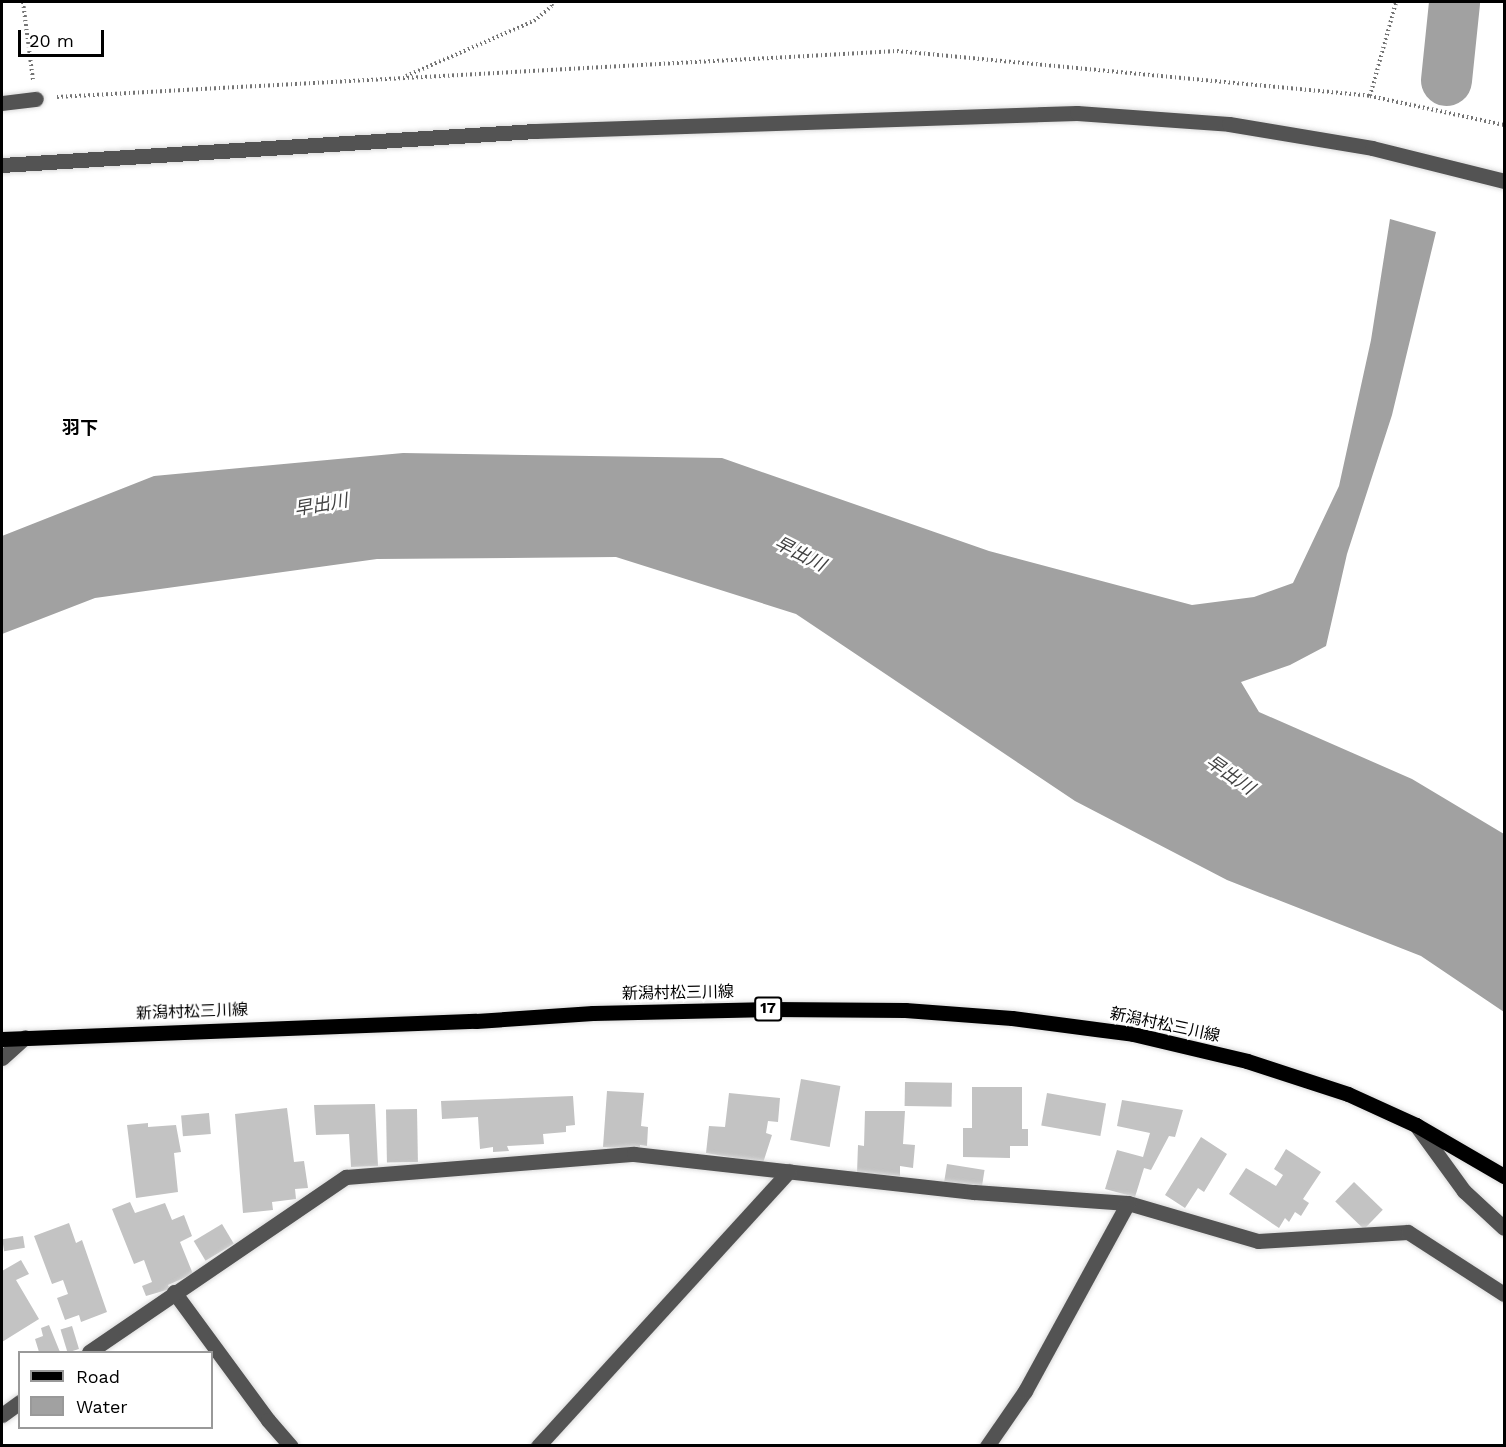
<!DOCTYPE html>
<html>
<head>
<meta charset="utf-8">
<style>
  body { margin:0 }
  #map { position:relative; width:1506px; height:1447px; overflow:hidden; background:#fff; font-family:"Work Sans","Noto Sans JP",sans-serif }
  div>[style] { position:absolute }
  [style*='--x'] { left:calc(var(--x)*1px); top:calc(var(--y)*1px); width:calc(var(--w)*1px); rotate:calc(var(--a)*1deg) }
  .water>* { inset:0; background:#a1a1a1 }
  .river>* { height:51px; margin:-25.5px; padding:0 25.5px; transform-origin:25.5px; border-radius:25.5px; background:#a1a1a1 }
  .building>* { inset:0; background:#c3c3c3; transform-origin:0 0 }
  .path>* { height:4px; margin-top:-2px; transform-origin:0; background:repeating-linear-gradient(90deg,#757575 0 1.5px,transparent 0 4.5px) }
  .roads { filter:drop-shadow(0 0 2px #dbdbdb) drop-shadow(0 0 2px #dbdbdb) }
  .minor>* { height:15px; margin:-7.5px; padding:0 7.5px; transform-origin:7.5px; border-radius:7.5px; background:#535353 }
  .major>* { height:15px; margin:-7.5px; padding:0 7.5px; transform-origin:7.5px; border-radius:7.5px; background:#000 }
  span { translate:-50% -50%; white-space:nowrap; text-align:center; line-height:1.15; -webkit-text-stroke:5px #fff; paint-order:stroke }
  .shield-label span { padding:2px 4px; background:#fff; border:2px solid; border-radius:4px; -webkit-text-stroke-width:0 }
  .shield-label { font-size:15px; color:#000; font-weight:700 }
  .street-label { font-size:16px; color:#000 }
  .neighbourhood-label { font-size:18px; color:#000; font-weight:700 }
  .water-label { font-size:18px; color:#424242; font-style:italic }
  .frame { position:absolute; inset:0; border:3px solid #000; pointer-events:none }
  .legend { position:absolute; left:18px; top:1351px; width:195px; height:78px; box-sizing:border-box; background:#fff; border:2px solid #999; margin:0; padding:8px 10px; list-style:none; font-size:18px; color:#000 }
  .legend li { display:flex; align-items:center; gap:12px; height:30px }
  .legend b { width:30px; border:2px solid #999 }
  .scale { position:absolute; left:18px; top:30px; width:86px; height:27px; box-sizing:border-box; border:3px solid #000; border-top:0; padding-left:8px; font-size:18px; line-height:21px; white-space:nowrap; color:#000; -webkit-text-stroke:4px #fff; paint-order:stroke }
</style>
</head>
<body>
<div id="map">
  <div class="water">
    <div style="clip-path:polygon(1390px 219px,1436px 232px,1392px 415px,1347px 554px,1326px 646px,1290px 665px,1241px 682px,1259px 712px,1412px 779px,1504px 834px,1504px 1012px,1421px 956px,1227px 880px,1075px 801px,796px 614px,616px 557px,377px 559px,95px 598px,2px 634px,2px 536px,154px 476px,403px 453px,722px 458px,989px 551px,1192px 605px,1254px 597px,1293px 583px,1339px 486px,1371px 340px)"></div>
  </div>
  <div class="river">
    <div style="--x:1446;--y:80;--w:78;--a:-84.1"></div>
  </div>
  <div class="building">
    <div style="left:801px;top:1079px;width:40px;height:62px;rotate:10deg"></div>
    <div style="left:905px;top:1082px;width:47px;height:24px;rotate:1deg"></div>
    <div style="clip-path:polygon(972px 1087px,1022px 1087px,1022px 1129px,1028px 1129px,1028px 1146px,1010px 1146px,1010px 1158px,963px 1157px,963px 1128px,972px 1128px)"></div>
    <div style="clip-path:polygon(607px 1091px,644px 1093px,641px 1126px,648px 1127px,647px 1146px,640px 1145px,640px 1149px,603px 1147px)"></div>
    <div style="clip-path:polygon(729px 1093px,780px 1098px,778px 1122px,768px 1121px,766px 1133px,772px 1135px,763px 1163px,706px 1153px,709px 1126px,725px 1127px)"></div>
    <div style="left:1047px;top:1093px;width:60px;height:33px;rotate:10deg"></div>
    <div style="clip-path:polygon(573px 1096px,575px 1125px,566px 1126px,566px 1132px,543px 1134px,544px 1144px,507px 1146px,509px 1151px,493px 1152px,493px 1147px,480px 1149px,478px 1117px,442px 1119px,441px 1101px)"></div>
    <div style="clip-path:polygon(1122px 1100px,1183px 1110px,1175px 1137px,1169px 1136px,1151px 1170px,1144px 1168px,1135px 1197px,1105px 1189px,1117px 1150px,1143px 1157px,1150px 1133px,1117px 1126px)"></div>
    <div style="clip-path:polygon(375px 1104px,378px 1166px,351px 1167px,349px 1134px,316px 1135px,314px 1105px)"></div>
    <div style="clip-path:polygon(287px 1108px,294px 1162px,304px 1161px,308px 1188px,295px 1189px,296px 1199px,272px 1202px,273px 1210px,243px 1213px,235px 1114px)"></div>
    <div style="left:417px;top:1109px;width:53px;height:31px;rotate:89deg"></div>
    <div style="clip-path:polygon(865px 1111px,905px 1111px,903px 1144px,915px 1145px,913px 1168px,900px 1166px,900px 1176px,857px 1173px,858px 1145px,864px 1146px)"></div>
    <div style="left:209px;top:1113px;width:21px;height:28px;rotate:85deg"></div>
    <div style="clip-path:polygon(148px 1123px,148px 1127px,176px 1125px,181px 1152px,174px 1153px,178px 1192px,136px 1198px,127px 1125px)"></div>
    <div style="clip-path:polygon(1201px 1137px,1227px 1154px,1204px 1192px,1198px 1188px,1185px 1208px,1165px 1195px)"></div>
    <div style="clip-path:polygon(1286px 1149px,1321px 1172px,1303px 1199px,1309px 1203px,1301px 1216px,1295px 1212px,1289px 1222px,1285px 1218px,1279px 1228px,1229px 1194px,1246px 1168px,1276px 1186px,1283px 1175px,1274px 1169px)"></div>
    <div style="left:947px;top:1164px;width:38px;height:22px;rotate:9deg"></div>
    <div style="left:1354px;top:1182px;width:40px;height:27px;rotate:44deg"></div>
    <div style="clip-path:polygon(130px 1202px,135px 1213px,165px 1203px,172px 1220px,184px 1215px,192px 1236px,180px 1242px,193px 1274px,168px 1285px,170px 1289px,146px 1296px,142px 1286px,152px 1282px,144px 1260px,134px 1264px,112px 1209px)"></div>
    <div style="clip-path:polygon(69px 1223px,76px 1243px,82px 1240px,107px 1312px,81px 1322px,79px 1315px,65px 1320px,57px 1298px,68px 1294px,63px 1280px,52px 1284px,34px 1236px)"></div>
    <div style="left:222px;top:1224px;width:23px;height:33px;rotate:59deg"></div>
    <div style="left:23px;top:1236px;width:12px;height:21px;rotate:81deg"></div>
    <div style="clip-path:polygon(21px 1260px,29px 1274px,16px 1280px,39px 1319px,2px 1342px,2px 1271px)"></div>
    <div style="clip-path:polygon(49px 1325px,60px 1352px,39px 1352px,35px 1339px,43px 1336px,41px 1328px)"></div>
    <div style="left:72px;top:1326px;width:24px;height:12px;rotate:73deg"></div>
  </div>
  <div class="path">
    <div style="--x:23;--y:2;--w:79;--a:82.7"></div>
    <div style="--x:406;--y:76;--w:139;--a:-23.3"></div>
    <div style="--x:534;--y:21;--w:23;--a:-40"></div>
    <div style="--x:552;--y:6;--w:4;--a:-104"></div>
    <div style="--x:1370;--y:96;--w:98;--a:-74.5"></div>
    <div style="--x:57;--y:97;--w:841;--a:-3.13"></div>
    <div style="--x:897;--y:51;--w:475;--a:5.4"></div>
    <div style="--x:1370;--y:96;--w:137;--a:12.2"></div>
  </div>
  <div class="roads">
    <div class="minor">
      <div style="--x:2;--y:103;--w:34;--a:-7"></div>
      <div style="--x:2;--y:165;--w:534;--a:-3.65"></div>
      <div style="--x:535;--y:131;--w:542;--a:-1.9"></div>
      <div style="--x:1077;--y:113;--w:152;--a:4.1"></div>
      <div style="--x:1229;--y:124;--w:145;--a:9.5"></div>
      <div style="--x:1372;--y:148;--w:136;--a:14"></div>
      <div style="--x:2;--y:1058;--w:31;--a:-42"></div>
      <div style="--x:1416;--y:1125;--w:82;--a:54"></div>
      <div style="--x:1464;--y:1191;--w:54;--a:42.8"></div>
      <div style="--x:174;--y:1292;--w:159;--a:53.7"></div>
      <div style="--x:268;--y:1420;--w:35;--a:49"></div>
      <div style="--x:89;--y:1352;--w:311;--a:-34.3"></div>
      <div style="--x:346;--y:1177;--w:289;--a:-4.6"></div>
      <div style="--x:634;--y:1154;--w:342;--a:6.4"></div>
      <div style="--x:974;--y:1192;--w:154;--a:4.1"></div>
      <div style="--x:1128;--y:1203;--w:135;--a:16.3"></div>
      <div style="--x:1258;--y:1241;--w:150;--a:-3.4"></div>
      <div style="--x:1408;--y:1232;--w:114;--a:32.9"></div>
      <div style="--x:2;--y:1415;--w:22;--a:-36"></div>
      <div style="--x:538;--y:1446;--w:372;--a:-47.6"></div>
      <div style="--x:987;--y:1446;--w:67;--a:-55.4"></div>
      <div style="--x:1025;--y:1391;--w:214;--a:-61.3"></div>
    </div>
    <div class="major">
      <div style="--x:2;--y:1039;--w:474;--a:-2.2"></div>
      <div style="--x:476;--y:1021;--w:117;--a:-3.9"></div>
      <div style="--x:593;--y:1013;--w:179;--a:-1.3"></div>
      <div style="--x:772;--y:1009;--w:133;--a:0.4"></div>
      <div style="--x:905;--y:1010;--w:107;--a:4.3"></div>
      <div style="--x:1012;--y:1018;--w:122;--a:7.5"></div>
      <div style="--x:1133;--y:1034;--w:117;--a:13.3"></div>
      <div style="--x:1247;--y:1061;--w:106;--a:18.1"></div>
      <div style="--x:1348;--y:1094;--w:75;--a:24.5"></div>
      <div style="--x:1416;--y:1125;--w:102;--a:30.1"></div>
    </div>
  </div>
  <div class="shield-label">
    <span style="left:768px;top:1009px">17</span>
  </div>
  <div class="street-label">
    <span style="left:678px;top:993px;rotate:-1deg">新潟村松三川線</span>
    <span style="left:192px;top:1012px;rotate:-2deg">新潟村松三川線</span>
    <span style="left:1165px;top:1025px;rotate:12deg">新潟村松三川線</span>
  </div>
  <div class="neighbourhood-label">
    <span style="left:80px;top:428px">羽下</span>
  </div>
  <div class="water-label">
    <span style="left:321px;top:505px;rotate:-10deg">早出川</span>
    <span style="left:800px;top:554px;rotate:27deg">早出川</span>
    <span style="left:1230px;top:775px;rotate:35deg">早出川</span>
  </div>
  <div class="frame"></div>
  <ul class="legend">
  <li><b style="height:8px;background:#000"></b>Road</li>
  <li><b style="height:16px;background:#a1a1a1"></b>Water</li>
  </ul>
  <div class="scale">20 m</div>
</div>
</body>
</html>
